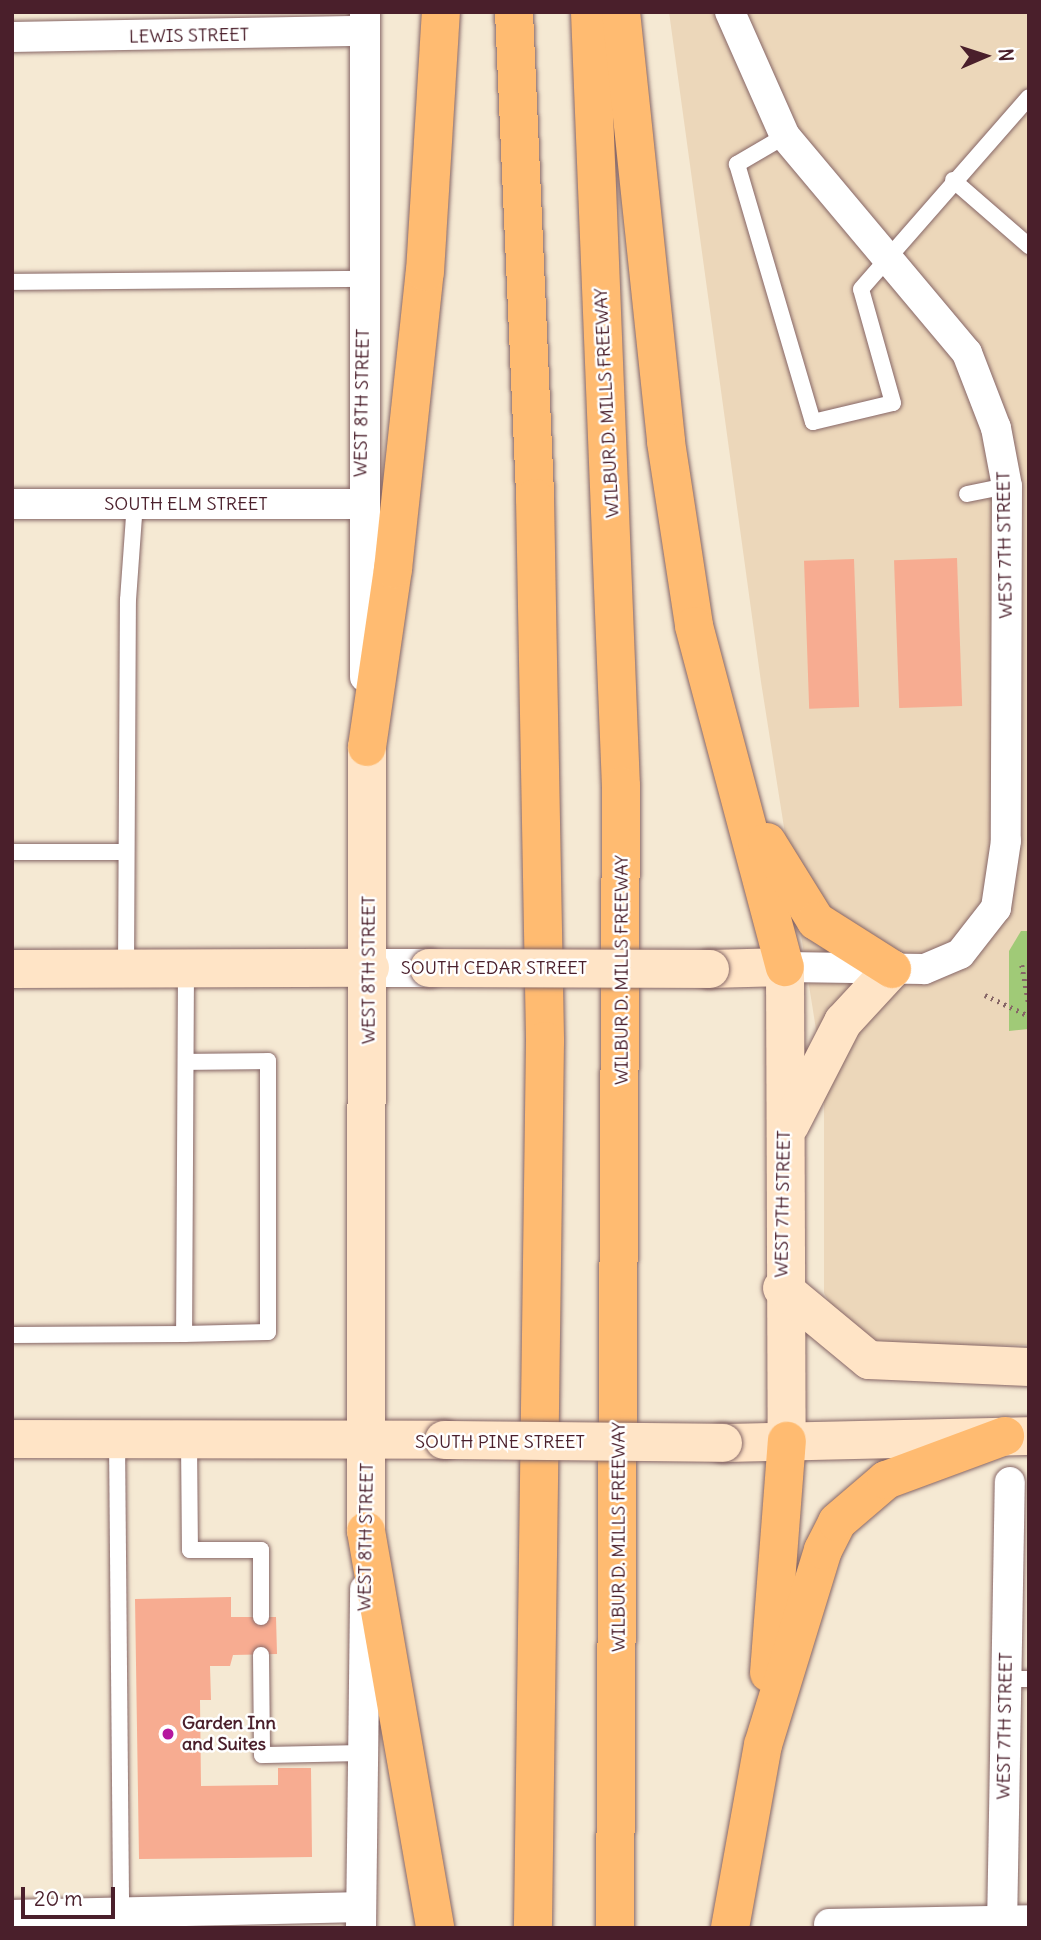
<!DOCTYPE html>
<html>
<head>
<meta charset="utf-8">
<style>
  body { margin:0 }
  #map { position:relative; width:1041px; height:1940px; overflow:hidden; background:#f5e9d3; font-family:Delius,sans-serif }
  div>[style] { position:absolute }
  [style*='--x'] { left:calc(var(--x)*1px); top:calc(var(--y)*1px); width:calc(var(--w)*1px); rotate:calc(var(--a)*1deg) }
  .built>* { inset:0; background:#ecd7ba }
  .green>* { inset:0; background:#a0ca77 }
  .building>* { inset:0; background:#f7ac91; transform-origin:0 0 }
  .path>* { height:4.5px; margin-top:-2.25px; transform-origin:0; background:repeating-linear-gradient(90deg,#866666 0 2px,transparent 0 7px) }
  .roads { filter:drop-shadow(0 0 2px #866666) drop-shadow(0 0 2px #866666) }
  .service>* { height:16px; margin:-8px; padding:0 8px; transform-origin:8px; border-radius:8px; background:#fff }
  .minor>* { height:30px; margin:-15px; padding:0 15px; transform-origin:15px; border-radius:15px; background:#fff }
  .tertiary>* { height:38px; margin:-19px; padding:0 19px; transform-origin:19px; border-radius:19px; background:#fff }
  .secondary>* { height:38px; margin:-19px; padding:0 19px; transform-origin:19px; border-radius:19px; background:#ffe4c6 }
  .motorway>* { height:38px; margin:-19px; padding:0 19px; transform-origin:19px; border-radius:19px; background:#ffbb71 }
  .bridges { filter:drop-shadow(0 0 2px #866666) drop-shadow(0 0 2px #866666) }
  .secondary-bridge>* { height:38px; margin:-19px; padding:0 19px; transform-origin:19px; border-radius:19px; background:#ffe4c6 }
  .dots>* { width:19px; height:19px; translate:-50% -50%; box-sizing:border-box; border:4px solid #fff; border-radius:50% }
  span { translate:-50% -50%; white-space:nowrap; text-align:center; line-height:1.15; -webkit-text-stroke:5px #fff; paint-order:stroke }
  .street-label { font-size:18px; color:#4a1f2b }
  .poi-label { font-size:18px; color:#4a1f2b; font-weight:700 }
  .left { translate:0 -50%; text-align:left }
  .frame { position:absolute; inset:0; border:14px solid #4a1f2b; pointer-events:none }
  .north { position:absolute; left:950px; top:21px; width:70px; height:70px; -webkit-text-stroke:5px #fff; paint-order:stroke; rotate:87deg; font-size:19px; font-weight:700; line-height:28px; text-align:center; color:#4a1f2b }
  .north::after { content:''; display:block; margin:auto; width:24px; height:32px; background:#4a1f2b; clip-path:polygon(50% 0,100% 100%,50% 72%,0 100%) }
  .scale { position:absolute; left:21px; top:1887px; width:94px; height:32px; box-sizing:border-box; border:4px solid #4a1f2b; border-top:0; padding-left:9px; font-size:21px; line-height:24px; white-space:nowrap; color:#4a1f2b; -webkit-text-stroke:5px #fff; paint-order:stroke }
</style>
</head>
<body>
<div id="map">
  <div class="built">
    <div style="clip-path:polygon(669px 12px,1029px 12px,1029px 1345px,903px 1347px,873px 1339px,836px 1314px,824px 1293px,824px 1080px,761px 682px)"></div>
  </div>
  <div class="green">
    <div style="clip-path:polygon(1021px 931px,1029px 931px,1029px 1029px,1009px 1031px,1009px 951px)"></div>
  </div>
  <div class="building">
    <div style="left:957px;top:558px;width:148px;height:63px;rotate:88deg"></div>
    <div style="left:854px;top:559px;width:148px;height:50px;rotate:88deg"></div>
    <div style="clip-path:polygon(231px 1597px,231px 1617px,276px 1617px,277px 1654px,233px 1655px,230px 1666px,210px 1666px,211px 1700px,200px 1700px,201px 1786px,278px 1785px,278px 1768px,311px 1768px,312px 1857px,139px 1859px,135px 1599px)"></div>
  </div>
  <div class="path">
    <div style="--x:1022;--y:965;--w:41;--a:80.1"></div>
    <div style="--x:985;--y:995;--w:49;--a:25.5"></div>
  </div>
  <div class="roads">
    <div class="service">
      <div style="--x:785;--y:136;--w:56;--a:149.7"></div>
      <div style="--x:737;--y:164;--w:269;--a:73.6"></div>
      <div style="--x:813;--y:422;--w:82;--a:-13.4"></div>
      <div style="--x:893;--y:403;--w:118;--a:-105.7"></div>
      <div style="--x:861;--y:289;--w:255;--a:-48.8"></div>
      <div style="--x:953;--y:180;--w:101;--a:41"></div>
      <div style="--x:12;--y:282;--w:352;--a:-0.5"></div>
      <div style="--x:967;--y:494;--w:41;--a:-11.3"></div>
      <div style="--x:12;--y:852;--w:113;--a:0"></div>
      <div style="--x:186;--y:969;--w:365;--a:90.3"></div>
      <div style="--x:184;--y:1334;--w:84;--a:-1.4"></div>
      <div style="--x:268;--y:1332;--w:271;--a:-90"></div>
      <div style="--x:268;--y:1061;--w:82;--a:179.3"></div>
      <div style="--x:126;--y:970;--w:370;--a:-89.7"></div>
      <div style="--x:128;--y:600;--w:97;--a:-85.9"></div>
      <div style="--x:12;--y:1335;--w:172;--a:-0.3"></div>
      <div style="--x:117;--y:1439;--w:489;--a:89.5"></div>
      <div style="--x:189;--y:1440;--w:110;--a:89.5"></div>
      <div style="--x:190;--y:1550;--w:71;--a:0"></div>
      <div style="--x:261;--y:1550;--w:67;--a:90"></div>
      <div style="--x:261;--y:1655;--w:100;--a:89.4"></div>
      <div style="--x:262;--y:1755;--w:104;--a:-1.1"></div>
      <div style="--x:1006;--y:1679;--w:23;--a:0"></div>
    </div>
    <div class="minor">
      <div style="--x:730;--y:12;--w:136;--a:66.1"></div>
      <div style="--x:785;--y:136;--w:283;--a:50"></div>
      <div style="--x:967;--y:353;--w:80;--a:68.9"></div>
      <div style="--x:996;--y:428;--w:59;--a:79.3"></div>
      <div style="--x:1007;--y:486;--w:355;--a:90.2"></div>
      <div style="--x:1006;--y:841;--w:68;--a:98.5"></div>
      <div style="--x:996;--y:908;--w:58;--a:128"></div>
      <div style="--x:960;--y:954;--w:39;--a:157"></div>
      <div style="--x:924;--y:969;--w:139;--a:-179.2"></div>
      <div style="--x:12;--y:37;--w:353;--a:-1"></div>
      <div style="--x:12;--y:504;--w:348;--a:0"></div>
      <div style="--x:365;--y:677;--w:665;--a:-90"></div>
      <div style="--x:12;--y:1915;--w:348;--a:-1.3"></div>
      <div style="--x:829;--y:1924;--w:200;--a:-1.1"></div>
      <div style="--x:361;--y:1928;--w:339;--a:-89.3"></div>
      <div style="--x:1002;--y:1928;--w:446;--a:-89"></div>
    </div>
    <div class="tertiary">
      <div style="--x:370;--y:968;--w:59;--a:0"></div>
    </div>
    <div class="secondary">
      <div style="--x:12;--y:969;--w:358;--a:-0.2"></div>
      <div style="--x:710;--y:969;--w:75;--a:-1.5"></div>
      <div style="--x:785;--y:967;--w:474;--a:89.8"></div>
      <div style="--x:790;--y:1125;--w:116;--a:-62.8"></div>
      <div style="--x:843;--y:1022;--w:72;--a:-47.2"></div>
      <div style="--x:782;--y:1288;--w:113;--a:39.6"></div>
      <div style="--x:869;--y:1360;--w:160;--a:2.5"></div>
      <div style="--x:12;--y:1439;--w:432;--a:0.1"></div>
      <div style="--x:723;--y:1443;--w:306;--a:-1.3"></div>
      <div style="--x:366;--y:1531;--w:784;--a:-89.93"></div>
    </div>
    <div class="motorway">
      <div style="--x:514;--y:12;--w:486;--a:87.5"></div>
      <div style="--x:535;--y:498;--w:543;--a:88.94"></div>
      <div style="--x:545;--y:1041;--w:887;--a:90.78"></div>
      <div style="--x:590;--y:12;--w:775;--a:87.71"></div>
      <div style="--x:621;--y:786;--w:1142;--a:90.3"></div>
      <div style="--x:621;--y:12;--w:432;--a:84"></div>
      <div style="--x:666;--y:442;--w:186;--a:81.3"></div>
      <div style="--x:694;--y:626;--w:353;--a:75.1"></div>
      <div style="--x:367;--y:747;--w:180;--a:-81.7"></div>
      <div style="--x:393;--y:569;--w:299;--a:-83.9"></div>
      <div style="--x:425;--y:272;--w:260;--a:-86.5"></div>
      <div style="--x:767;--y:842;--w:93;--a:58.2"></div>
      <div style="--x:816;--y:921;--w:90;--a:32.3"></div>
      <div style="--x:366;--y:1531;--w:403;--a:80.1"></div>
      <div style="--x:769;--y:1673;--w:233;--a:-85.6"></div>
      <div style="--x:730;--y:1928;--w:186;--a:-79.8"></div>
      <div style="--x:763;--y:1745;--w:204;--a:-72.9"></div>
      <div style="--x:823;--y:1550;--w:31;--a:-63"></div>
      <div style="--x:837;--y:1522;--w:65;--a:-40.6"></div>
      <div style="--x:886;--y:1480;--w:127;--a:-20.3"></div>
    </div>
  </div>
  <div class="bridges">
    <div class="secondary-bridge">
      <div style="--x:429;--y:968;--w:281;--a:0.2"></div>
      <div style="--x:444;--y:1440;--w:279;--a:0.6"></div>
    </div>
  </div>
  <div class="dots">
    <div style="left:168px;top:1734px;background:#b5179e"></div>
  </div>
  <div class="street-label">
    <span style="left:189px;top:36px;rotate:-1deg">LEWIS STREET</span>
    <span style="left:362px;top:403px;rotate:-89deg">WEST 8TH STREET</span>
    <span style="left:607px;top:403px;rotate:-93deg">WILBUR D. MILLS FREEWAY</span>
    <span style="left:186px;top:504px">SOUTH ELM STREET</span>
    <span style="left:1005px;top:545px;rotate:-91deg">WEST 7TH STREET</span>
    <span style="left:494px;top:968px">SOUTH CEDAR STREET</span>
    <span style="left:369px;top:970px;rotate:-90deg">WEST 8TH STREET</span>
    <span style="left:622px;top:970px;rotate:-90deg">WILBUR D. MILLS FREEWAY</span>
    <span style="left:783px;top:1204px;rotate:-89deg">WEST 7TH STREET</span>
    <span style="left:500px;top:1442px">SOUTH PINE STREET</span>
    <span style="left:366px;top:1537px;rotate:-89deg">WEST 8TH STREET</span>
    <span style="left:619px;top:1537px;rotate:-90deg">WILBUR D. MILLS FREEWAY</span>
    <span style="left:1005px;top:1726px;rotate:-89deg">WEST 7TH STREET</span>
  </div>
  <div class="poi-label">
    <span class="left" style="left:182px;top:1734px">Garden Inn<br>and Suites</span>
  </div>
  <div class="frame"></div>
  <div class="north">N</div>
  <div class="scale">20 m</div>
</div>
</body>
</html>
